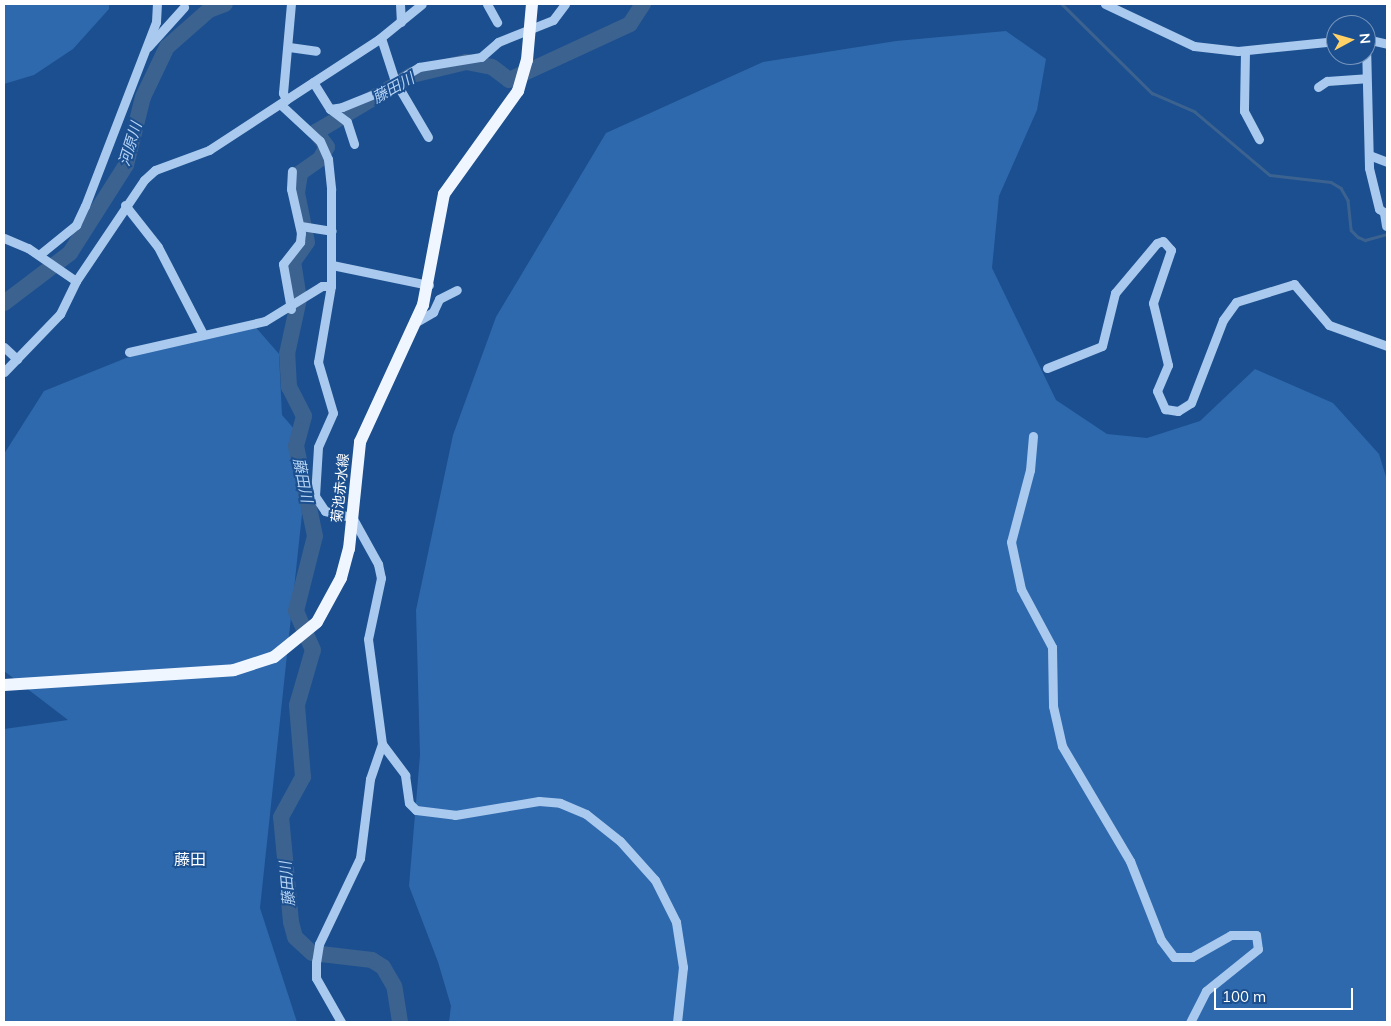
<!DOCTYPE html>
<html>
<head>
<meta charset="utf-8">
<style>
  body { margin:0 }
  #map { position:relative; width:1391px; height:1026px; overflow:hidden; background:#1b4f8f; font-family:Mulish,"Noto Sans JP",sans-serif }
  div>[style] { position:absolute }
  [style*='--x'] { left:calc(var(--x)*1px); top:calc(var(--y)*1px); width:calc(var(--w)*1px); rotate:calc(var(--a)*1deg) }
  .green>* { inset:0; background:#2e69ad }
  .stream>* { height:2.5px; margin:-1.25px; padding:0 1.25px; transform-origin:1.25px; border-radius:1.25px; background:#3c6290 }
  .river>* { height:16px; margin:-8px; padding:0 8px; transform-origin:8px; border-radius:8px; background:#3c6290 }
  .minor>* { height:9px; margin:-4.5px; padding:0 4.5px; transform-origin:4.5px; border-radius:4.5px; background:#a9c9ee }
  .major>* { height:12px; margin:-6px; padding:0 6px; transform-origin:6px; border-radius:6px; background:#f0f6ff }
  span { translate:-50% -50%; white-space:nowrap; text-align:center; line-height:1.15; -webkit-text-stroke:4px #1b4f8f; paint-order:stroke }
  .street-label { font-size:14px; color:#fff }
  .water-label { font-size:15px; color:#b5d3f5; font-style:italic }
  .quarter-label { font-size:16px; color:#fff }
  .frame { position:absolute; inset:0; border:5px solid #fff; pointer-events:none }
  .north { position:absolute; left:1326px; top:15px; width:50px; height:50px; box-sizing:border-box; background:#1b4f8f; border:1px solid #7695bc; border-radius:50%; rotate:84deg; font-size:14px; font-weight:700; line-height:20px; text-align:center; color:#fff }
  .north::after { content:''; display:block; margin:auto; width:18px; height:22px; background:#ffd166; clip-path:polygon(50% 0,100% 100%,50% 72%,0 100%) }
  .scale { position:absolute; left:1214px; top:988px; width:139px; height:22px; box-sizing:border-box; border:2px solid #fff; border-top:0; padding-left:6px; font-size:15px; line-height:18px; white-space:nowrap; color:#fff; -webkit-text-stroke:4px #1b4f8f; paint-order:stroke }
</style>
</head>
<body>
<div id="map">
  <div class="green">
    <div style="clip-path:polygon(4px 4px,109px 4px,109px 9px,73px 49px,34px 75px,4px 84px)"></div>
    <div style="clip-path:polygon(1006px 31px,1046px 59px,1037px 110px,999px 196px,992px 268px,1056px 400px,1107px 434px,1147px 438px,1200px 421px,1255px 369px,1333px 403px,1379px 454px,1387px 480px,1387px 1022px,449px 1022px,451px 1006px,438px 962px,409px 886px,420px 755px,416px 610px,453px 435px,496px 317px,606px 133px,763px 62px,896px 41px)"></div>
    <div style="clip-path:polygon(253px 324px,279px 354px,282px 415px,295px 430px,302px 514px,260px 908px,297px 1022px,4px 1022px,4px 729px,68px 720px,4px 671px,4px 454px,44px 391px,126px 358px)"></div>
  </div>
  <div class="stream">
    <div style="--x:1062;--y:4;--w:127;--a:44.7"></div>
    <div style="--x:1152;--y:93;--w:46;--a:23.2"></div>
    <div style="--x:1194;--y:111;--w:99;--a:40.1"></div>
    <div style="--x:1270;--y:175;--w:61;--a:6.5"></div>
    <div style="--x:1331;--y:182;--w:12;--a:31"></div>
    <div style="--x:1341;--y:188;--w:14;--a:60"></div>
    <div style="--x:1348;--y:200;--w:30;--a:84"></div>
    <div style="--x:1351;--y:230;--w:10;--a:45"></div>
    <div style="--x:1358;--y:237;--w:8;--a:23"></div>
    <div style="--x:1365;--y:240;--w:23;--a:-15"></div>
  </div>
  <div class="river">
    <div style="--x:4;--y:303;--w:83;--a:-37.1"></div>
    <div style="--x:70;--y:253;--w:104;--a:-57.5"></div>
    <div style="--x:126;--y:165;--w:70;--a:-76"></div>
    <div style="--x:143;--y:97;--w:55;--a:-64.4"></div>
    <div style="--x:167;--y:47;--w:56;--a:-41.4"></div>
    <div style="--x:209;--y:10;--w:17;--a:-21"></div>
    <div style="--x:400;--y:1022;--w:36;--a:-99"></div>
    <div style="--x:394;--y:986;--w:22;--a:-120"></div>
    <div style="--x:383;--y:967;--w:13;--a:-148"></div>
    <div style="--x:372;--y:960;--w:60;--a:-173.3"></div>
    <div style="--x:312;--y:953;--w:23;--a:-137"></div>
    <div style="--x:295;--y:937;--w:16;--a:-105"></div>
    <div style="--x:291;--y:922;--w:105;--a:-95.4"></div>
    <div style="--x:281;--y:817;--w:46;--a:-61.2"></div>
    <div style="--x:303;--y:777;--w:72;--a:-94.8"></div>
    <div style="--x:297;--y:705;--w:57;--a:-73.8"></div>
    <div style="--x:313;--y:650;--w:43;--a:-113.6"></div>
    <div style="--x:296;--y:611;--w:77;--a:-75.8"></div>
    <div style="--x:315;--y:536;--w:92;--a:-101.9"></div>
    <div style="--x:296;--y:446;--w:31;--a:-75"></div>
    <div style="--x:304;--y:416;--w:33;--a:-117"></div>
    <div style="--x:289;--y:387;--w:33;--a:-93"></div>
    <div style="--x:287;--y:354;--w:56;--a:-77.7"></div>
    <div style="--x:299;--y:299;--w:37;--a:-99"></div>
    <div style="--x:293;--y:262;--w:24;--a:-55"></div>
    <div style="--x:307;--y:242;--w:50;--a:-101.5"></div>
    <div style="--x:297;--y:193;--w:20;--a:-81"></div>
    <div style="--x:300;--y:173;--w:24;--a:-35"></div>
    <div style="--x:320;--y:159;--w:14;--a:-60"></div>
    <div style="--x:327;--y:147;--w:19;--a:-126"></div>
    <div style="--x:316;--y:132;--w:112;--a:-30.7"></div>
    <div style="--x:412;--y:75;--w:56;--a:-13.5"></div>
    <div style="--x:466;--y:62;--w:26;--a:11"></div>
    <div style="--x:492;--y:67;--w:21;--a:37"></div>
    <div style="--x:509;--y:80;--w:133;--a:-24.8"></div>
    <div style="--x:630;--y:24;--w:24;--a:-57"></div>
  </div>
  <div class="minor">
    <div style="--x:400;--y:4;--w:18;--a:87"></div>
    <div style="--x:487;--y:4;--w:21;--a:61"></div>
    <div style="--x:1105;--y:4;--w:98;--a:25.3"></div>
    <div style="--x:1194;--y:46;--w:44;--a:6.5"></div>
    <div style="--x:1238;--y:51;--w:99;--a:-5.8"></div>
    <div style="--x:381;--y:38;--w:45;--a:72"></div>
    <div style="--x:395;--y:81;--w:65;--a:59.5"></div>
    <div style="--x:1366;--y:39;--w:22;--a:13"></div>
    <div style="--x:1366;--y:44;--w:124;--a:88.6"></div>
    <div style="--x:1369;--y:168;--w:42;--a:76.3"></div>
    <div style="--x:1379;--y:209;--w:9;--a:32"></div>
    <div style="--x:148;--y:47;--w:54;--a:-48"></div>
    <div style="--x:289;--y:47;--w:27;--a:8"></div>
    <div style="--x:1245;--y:51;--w:60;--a:91"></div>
    <div style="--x:1244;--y:111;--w:32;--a:62"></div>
    <div style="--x:313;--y:82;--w:32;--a:58"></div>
    <div style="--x:330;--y:109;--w:12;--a:-9"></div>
    <div style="--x:342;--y:107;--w:35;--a:-22"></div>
    <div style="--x:375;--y:94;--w:52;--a:-31.5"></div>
    <div style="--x:419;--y:67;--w:63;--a:-9.2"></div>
    <div style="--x:481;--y:57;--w:23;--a:-41"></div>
    <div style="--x:498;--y:42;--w:59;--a:-21.8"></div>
    <div style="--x:553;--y:20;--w:20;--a:-53"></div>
    <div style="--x:1318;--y:87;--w:11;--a:-34"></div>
    <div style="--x:1327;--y:81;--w:39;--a:-4"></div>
    <div style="--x:286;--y:100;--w:8;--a:-113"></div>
    <div style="--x:283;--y:93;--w:89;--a:-84.9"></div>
    <div style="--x:280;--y:104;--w:54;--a:42.8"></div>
    <div style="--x:320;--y:141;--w:20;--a:66"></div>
    <div style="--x:328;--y:159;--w:31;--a:84"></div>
    <div style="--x:331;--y:190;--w:96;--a:90"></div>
    <div style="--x:331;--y:286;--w:77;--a:99.7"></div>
    <div style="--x:318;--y:362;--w:53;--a:73.6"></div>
    <div style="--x:333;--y:413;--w:37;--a:114"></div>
    <div style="--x:318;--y:447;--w:49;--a:93.5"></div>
    <div style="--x:315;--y:496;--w:18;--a:56"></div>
    <div style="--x:325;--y:511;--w:28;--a:13"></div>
    <div style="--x:352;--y:517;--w:54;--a:61"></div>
    <div style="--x:378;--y:564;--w:14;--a:78"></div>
    <div style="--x:381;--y:578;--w:62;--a:102"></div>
    <div style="--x:368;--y:639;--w:106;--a:82.4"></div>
    <div style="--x:382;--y:744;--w:37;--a:109"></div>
    <div style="--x:370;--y:779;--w:80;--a:97.2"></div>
    <div style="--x:360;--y:858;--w:95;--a:115.5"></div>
    <div style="--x:319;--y:944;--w:18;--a:99"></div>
    <div style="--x:316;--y:962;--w:16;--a:90"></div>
    <div style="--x:316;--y:978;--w:51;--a:60.4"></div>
    <div style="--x:330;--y:109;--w:21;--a:37"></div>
    <div style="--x:347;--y:122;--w:23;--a:72"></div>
    <div style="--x:1369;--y:155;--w:19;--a:21"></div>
    <div style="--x:125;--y:205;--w:53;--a:51.8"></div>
    <div style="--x:158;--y:247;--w:98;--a:62.7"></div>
    <div style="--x:1384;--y:213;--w:13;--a:81"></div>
    <div style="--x:301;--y:226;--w:31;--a:9"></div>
    <div style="--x:4;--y:238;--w:26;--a:23"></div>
    <div style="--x:28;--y:248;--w:58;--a:34.5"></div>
    <div style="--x:39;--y:255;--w:48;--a:-39"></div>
    <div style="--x:76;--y:225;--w:21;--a:-65"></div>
    <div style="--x:85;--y:206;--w:197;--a:-68.9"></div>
    <div style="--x:156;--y:22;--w:18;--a:-87"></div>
    <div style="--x:332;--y:265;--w:99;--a:11.7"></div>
    <div style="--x:291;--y:309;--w:46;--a:-100.1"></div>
    <div style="--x:283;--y:264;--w:28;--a:-52"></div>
    <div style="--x:300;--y:242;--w:9;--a:-84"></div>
    <div style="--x:301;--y:233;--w:45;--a:-102.8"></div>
    <div style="--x:291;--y:189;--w:18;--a:-87"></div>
    <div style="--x:416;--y:322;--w:20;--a:-30"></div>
    <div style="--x:433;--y:312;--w:14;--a:-65"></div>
    <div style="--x:439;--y:299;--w:20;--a:-27"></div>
    <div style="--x:4;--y:347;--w:18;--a:43"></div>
    <div style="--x:129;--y:352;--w:139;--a:-12.8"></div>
    <div style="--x:265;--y:321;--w:67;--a:-31.6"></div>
    <div style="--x:322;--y:286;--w:9;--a:0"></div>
    <div style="--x:1047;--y:368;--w:59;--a:-21.8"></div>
    <div style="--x:1102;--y:346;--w:55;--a:-76.2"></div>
    <div style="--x:1115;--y:293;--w:65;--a:-50"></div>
    <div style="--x:1157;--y:243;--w:6;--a:-18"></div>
    <div style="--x:1163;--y:241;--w:12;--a:48"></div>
    <div style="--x:1171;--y:250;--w:56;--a:108.8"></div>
    <div style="--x:1153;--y:303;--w:64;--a:76.4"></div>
    <div style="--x:1168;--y:365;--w:28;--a:113"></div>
    <div style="--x:1157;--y:391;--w:20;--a:66"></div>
    <div style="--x:1165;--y:409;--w:13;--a:9"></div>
    <div style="--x:1178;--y:411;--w:15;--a:-32"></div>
    <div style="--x:1191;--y:403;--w:89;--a:-68.9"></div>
    <div style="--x:1223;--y:320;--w:22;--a:-54"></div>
    <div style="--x:1236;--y:302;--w:61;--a:-17.2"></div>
    <div style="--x:1294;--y:284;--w:54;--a:49.5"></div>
    <div style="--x:1329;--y:325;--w:62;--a:19.9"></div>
    <div style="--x:4;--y:372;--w:81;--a:-46"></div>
    <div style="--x:60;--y:314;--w:37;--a:-64"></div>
    <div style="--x:76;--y:281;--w:122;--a:-56"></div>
    <div style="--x:144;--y:180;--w:15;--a:-42"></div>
    <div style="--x:155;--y:170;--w:58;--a:-20.3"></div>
    <div style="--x:209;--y:150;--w:203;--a:-33.1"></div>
    <div style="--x:379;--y:39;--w:55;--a:-39.1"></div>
    <div style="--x:1033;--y:436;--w:34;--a:95"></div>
    <div style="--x:1030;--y:470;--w:74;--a:104.8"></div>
    <div style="--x:1011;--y:542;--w:48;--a:78"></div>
    <div style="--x:1021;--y:589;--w:66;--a:61.9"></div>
    <div style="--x:1052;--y:647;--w:59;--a:89"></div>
    <div style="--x:1053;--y:706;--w:41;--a:77.3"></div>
    <div style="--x:1062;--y:746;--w:134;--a:59.4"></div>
    <div style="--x:1130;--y:861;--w:85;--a:68.6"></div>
    <div style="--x:1161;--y:940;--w:21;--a:53"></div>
    <div style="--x:1174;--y:957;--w:18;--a:0"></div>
    <div style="--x:1192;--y:957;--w:45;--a:-29.4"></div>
    <div style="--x:1231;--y:935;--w:25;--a:0"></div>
    <div style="--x:1256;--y:935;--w:14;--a:82"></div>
    <div style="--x:1258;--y:949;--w:67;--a:141.1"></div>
    <div style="--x:1206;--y:991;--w:35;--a:117"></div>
    <div style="--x:382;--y:744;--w:39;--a:53"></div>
    <div style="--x:405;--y:775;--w:28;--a:82"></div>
    <div style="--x:409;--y:803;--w:10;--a:45"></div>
    <div style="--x:416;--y:810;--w:39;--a:7"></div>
    <div style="--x:455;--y:815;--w:85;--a:-9.5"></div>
    <div style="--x:539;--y:801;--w:21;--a:5"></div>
    <div style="--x:560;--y:803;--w:28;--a:23"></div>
    <div style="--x:586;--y:814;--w:43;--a:38.5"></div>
    <div style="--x:620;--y:841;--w:52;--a:48.1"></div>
    <div style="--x:655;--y:880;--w:47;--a:63.4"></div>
    <div style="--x:676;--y:922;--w:46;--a:81.2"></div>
    <div style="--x:683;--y:967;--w:55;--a:96.2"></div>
  </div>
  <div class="major">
    <div style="--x:4;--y:685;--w:230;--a:-3.7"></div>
    <div style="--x:234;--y:670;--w:42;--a:-18"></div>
    <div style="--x:274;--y:657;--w:55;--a:-39.1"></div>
    <div style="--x:317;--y:622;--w:50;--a:-61.4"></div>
    <div style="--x:341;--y:578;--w:30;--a:-75"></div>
    <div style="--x:349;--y:549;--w:108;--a:-84.1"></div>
    <div style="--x:360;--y:442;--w:151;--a:-65.3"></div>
    <div style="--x:423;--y:305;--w:113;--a:-79.3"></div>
    <div style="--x:444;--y:194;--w:127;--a:-54.3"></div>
    <div style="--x:518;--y:91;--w:32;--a:-74"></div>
    <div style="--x:527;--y:60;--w:56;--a:-84.9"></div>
  </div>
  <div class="street-label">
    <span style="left:340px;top:488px;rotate:-84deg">菊池赤水線</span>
  </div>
  <div class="water-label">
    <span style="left:393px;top:88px;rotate:-29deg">藤田川</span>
    <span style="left:130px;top:144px;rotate:-73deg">河原川</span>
    <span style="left:303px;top:480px;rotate:79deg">藤田川</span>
    <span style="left:287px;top:884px;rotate:-95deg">藤田川</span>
  </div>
  <div class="quarter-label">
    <span style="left:190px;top:859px">藤田</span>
  </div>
  <div class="frame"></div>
  <div class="north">N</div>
  <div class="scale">100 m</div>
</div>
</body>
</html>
